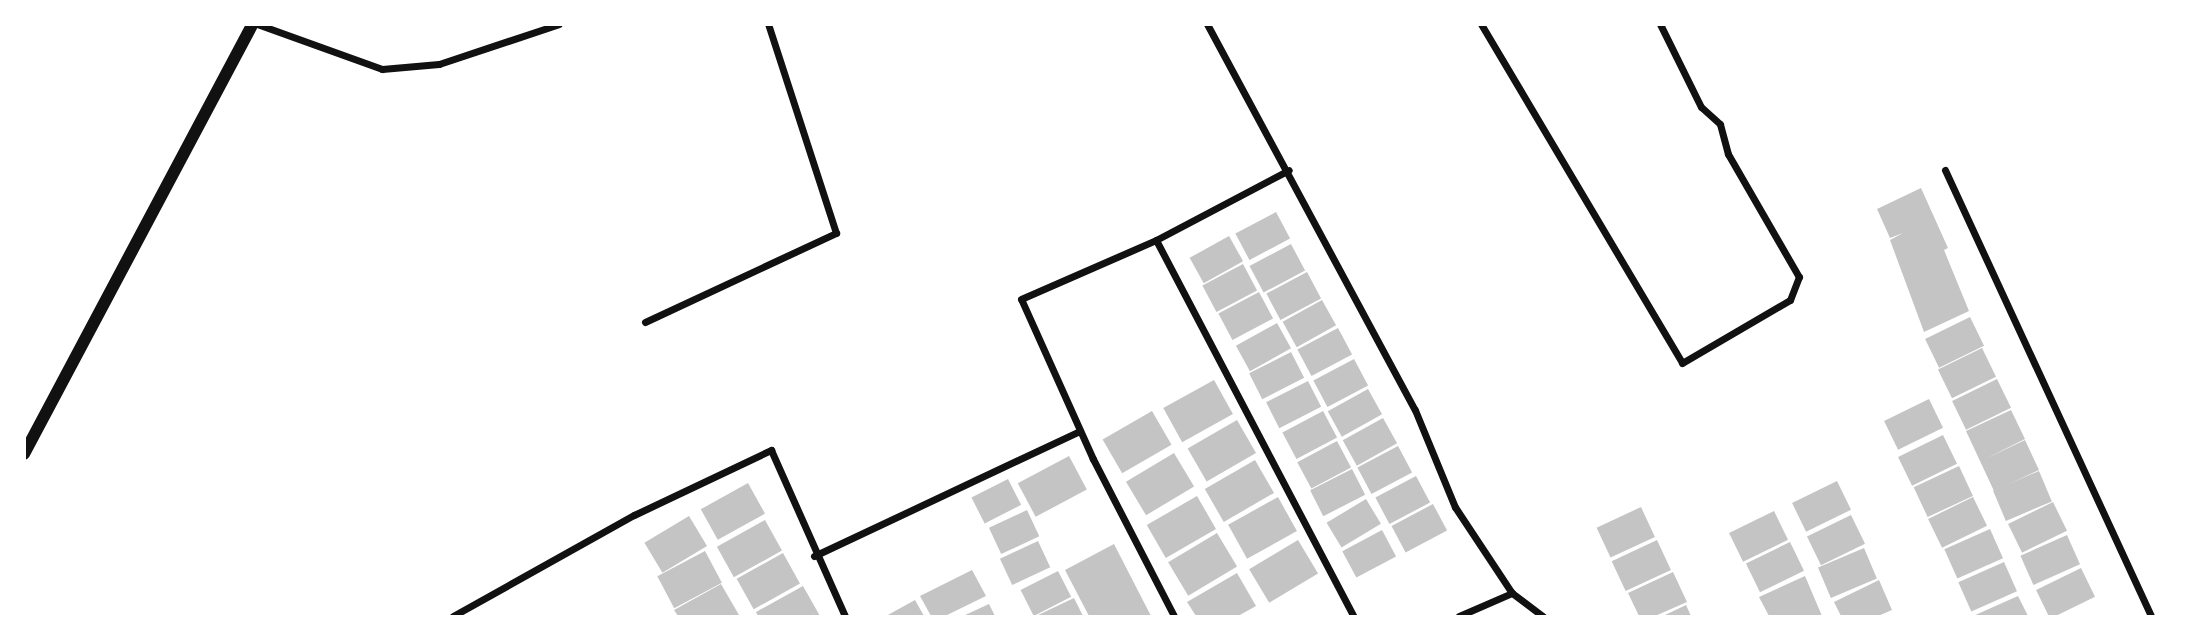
<!DOCTYPE html>
<html>
<head>
<meta charset="utf-8">
<style>
  body { margin:0 }
  #map { position:relative; width:2188px; height:641px; overflow:hidden; background:#fff; font-family:"Public Sans",sans-serif }
  div>[style] { position:absolute }
  [style*='--x'] { left:calc(var(--x)*1px); top:calc(var(--y)*1px); width:calc(var(--w)*1px); rotate:calc(var(--a)*1deg) }
  .building>* { inset:0; background:#c4c4c4; transform-origin:0 0 }
  .minor>* { height:7px; margin:-3.5px; padding:0 3.5px; transform-origin:3.5px; border-radius:3.5px; background:#111 }
  .tertiary>* { height:12px; margin:-6px; padding:0 6px; transform-origin:6px; border-radius:6px; background:#111 }
  span { translate:-50% -50%; white-space:nowrap; text-align:center; line-height:1.15; -webkit-text-stroke:7px #fff; paint-order:stroke }
  .frame { position:absolute; inset:0; border:26px solid #fff; pointer-events:none }
</style>
</head>
<body>
<div id="map">
  <div class="building">
    <div style="clip-path:polygon(1921px 188px,1948px 248px,1944px 250px,1969px 311px,1924px 332px,1890px 240px,1903px 233px,1890px 238px,1877px 209px)"></div>
    <div style="left:1276px;top:212px;width:30px;height:46px;rotate:62deg"></div>
    <div style="left:1229px;top:236px;width:29px;height:45px;rotate:61deg"></div>
    <div style="left:1291px;top:244px;width:30px;height:47px;rotate:62deg"></div>
    <div style="left:1243px;top:264px;width:30px;height:46px;rotate:62deg"></div>
    <div style="left:1307px;top:272px;width:30px;height:46px;rotate:62deg"></div>
    <div style="left:1259px;top:292px;width:30px;height:46px;rotate:62deg"></div>
    <div style="left:1322px;top:300px;width:29px;height:45px;rotate:61deg"></div>
    <div style="left:1970px;top:317px;width:32px;height:50px;rotate:64deg"></div>
    <div style="left:1277px;top:323px;width:29px;height:47px;rotate:61deg"></div>
    <div style="left:1338px;top:328px;width:30px;height:46px;rotate:62deg"></div>
    <div style="left:1982px;top:348px;width:32px;height:49px;rotate:64deg"></div>
    <div style="left:1291px;top:352px;width:29px;height:47px;rotate:63deg"></div>
    <div style="left:1354px;top:359px;width:30px;height:46px;rotate:62deg"></div>
    <div style="left:1997px;top:379px;width:32px;height:50px;rotate:64deg"></div>
    <div style="left:1214px;top:380px;width:39px;height:58px;rotate:61deg"></div>
    <div style="left:1308px;top:381px;width:29px;height:47px;rotate:63deg"></div>
    <div style="left:1368px;top:389px;width:29px;height:46px;rotate:61deg"></div>
    <div style="left:1929px;top:399px;width:32px;height:50px;rotate:64deg"></div>
    <div style="clip-path:polygon(2011px 410px,2025px 439px,1985px 459px,2025px 440px,2039px 470px,1994px 491px,1966px 431px)"></div>
    <div style="left:1152px;top:411px;width:39px;height:57px;rotate:60deg"></div>
    <div style="left:1323px;top:411px;width:30px;height:46px;rotate:62deg"></div>
    <div style="left:1383px;top:418px;width:29px;height:46px;rotate:61deg"></div>
    <div style="left:1237px;top:420px;width:38px;height:57px;rotate:60deg"></div>
    <div style="left:1943px;top:435px;width:32px;height:50px;rotate:64deg"></div>
    <div style="left:1337px;top:441px;width:30px;height:45px;rotate:62deg"></div>
    <div style="left:1398px;top:446px;width:30px;height:46px;rotate:62deg"></div>
    <div style="left:1174px;top:453px;width:39px;height:56px;rotate:59deg"></div>
    <div style="left:1069px;top:456px;width:38px;height:58px;rotate:62deg"></div>
    <div style="left:1255px;top:460px;width:38px;height:58px;rotate:60deg"></div>
    <div style="left:1959px;top:466px;width:33px;height:50px;rotate:65deg"></div>
    <div style="left:1352px;top:469px;width:29px;height:47px;rotate:63deg"></div>
    <div style="left:2039px;top:471px;width:33px;height:50px;rotate:67deg"></div>
    <div style="left:1416px;top:476px;width:30px;height:46px;rotate:62deg"></div>
    <div style="left:1008px;top:479px;width:29px;height:41px;rotate:63deg"></div>
    <div style="left:1837px;top:481px;width:32px;height:50px;rotate:64deg"></div>
    <div style="left:748px;top:483px;width:35px;height:54px;rotate:61deg"></div>
    <div style="left:1197px;top:496px;width:38px;height:58px;rotate:60deg"></div>
    <div style="left:1278px;top:497px;width:39px;height:57px;rotate:61deg"></div>
    <div style="left:1973px;top:497px;width:32px;height:50px;rotate:64deg"></div>
    <div style="left:1366px;top:499px;width:29px;height:46px;rotate:59deg"></div>
    <div style="left:2053px;top:502px;width:32px;height:50px;rotate:64deg"></div>
    <div style="left:1433px;top:504px;width:30px;height:47px;rotate:62deg"></div>
    <div style="left:1641px;top:507px;width:33px;height:49px;rotate:65deg"></div>
    <div style="left:1027px;top:510px;width:29px;height:42px;rotate:65deg"></div>
    <div style="left:1774px;top:511px;width:32px;height:50px;rotate:64deg"></div>
    <div style="left:1851px;top:515px;width:32px;height:49px;rotate:64deg"></div>
    <div style="left:689px;top:516px;width:35px;height:52px;rotate:59deg"></div>
    <div style="left:765px;top:520px;width:35px;height:55px;rotate:61deg"></div>
    <div style="left:1990px;top:529px;width:32px;height:50px;rotate:66deg"></div>
    <div style="left:1382px;top:530px;width:30px;height:45px;rotate:62deg"></div>
    <div style="left:1217px;top:533px;width:39px;height:57px;rotate:59deg"></div>
    <div style="left:2067px;top:535px;width:32px;height:51px;rotate:66deg"></div>
    <div style="left:1298px;top:540px;width:39px;height:57px;rotate:59deg"></div>
    <div style="left:1657px;top:540px;width:33px;height:50px;rotate:65deg"></div>
    <div style="left:1038px;top:541px;width:29px;height:42px;rotate:65deg"></div>
    <div style="left:1790px;top:542px;width:32px;height:49px;rotate:64deg"></div>
    <div style="clip-path:polygon(1114px 544px,1151px 616px,1089px 616px,1065px 570px)"></div>
    <div style="left:1864px;top:548px;width:33px;height:50px;rotate:67deg"></div>
    <div style="left:705px;top:551px;width:36px;height:54px;rotate:62deg"></div>
    <div style="left:783px;top:553px;width:35px;height:53px;rotate:61deg"></div>
    <div style="left:2004px;top:562px;width:32px;height:50px;rotate:66deg"></div>
    <div style="left:2081px;top:568px;width:32px;height:50px;rotate:64deg"></div>
    <div style="clip-path:polygon(972px 570px,986px 596px,945px 616px,931px 616px,920px 596px)"></div>
    <div style="left:1058px;top:571px;width:29px;height:42px;rotate:63deg"></div>
    <div style="clip-path:polygon(1673px 572px,1687px 602px,1655px 616px,1639px 616px,1628px 593px)"></div>
    <div style="clip-path:polygon(1237px 573px,1256px 606px,1238px 616px,1196px 616px,1187px 602px)"></div>
    <div style="clip-path:polygon(1805px 576px,1822px 616px,1769px 616px,1759px 597px)"></div>
    <div style="clip-path:polygon(1879px 580px,1892px 610px,1878px 616px,1841px 616px,1834px 602px)"></div>
    <div style="clip-path:polygon(721px 584px,739px 615px,678px 616px,674px 610px)"></div>
    <div style="clip-path:polygon(803px 586px,820px 616px,758px 616px,756px 612px)"></div>
    <div style="clip-path:polygon(2018px 596px,2028px 616px,1973px 616px)"></div>
    <div style="clip-path:polygon(1074px 598px,1083px 616px,1036px 616px)"></div>
    <div style="clip-path:polygon(915px 600px,924px 616px,886px 616px)"></div>
    <div style="clip-path:polygon(989px 604px,995px 616px,963px 616px)"></div>
    <div style="clip-path:polygon(1686px 605px,1691px 616px,1663px 616px)"></div>
  </div>
  <div class="minor">
    <div style="--x:257;--y:24;--w:133;--a:19.8"></div>
    <div style="--x:382;--y:69;--w:57;--a:-5"></div>
    <div style="--x:439;--y:64;--w:126;--a:-18.4"></div>
    <div style="--x:1207;--y:24;--w:438;--a:61.7"></div>
    <div style="--x:1415;--y:410;--w:105;--a:67.6"></div>
    <div style="--x:1455;--y:507;--w:103;--a:56.5"></div>
    <div style="--x:1512;--y:593;--w:39;--a:37"></div>
    <div style="--x:1481;--y:24;--w:394;--a:59.3"></div>
    <div style="--x:1682;--y:363;--w:125;--a:-30.3"></div>
    <div style="--x:1790;--y:300;--w:25;--a:-69"></div>
    <div style="--x:1799;--y:277;--w:142;--a:-120"></div>
    <div style="--x:1728;--y:154;--w:31;--a:-105"></div>
    <div style="--x:1720;--y:124;--w:25;--a:-138"></div>
    <div style="--x:1701;--y:107;--w:93;--a:-116.3"></div>
    <div style="--x:1945;--y:170;--w:491;--a:65.2"></div>
    <div style="--x:1156;--y:240;--w:424;--a:62.3"></div>
    <div style="--x:645;--y:322;--w:211;--a:-25"></div>
    <div style="--x:836;--y:233;--w:220;--a:-108"></div>
    <div style="--x:814;--y:556;--w:294;--a:-25.2"></div>
    <div style="--x:453;--y:616;--w:207;--a:-29.2"></div>
    <div style="--x:634;--y:515;--w:152;--a:-25.4"></div>
    <div style="--x:771;--y:450;--w:182;--a:66"></div>
    <div style="--x:1174;--y:616;--w:177;--a:-117.3"></div>
    <div style="--x:1093;--y:459;--w:175;--a:-114.2"></div>
    <div style="--x:1021;--y:299;--w:147;--a:-23.6"></div>
    <div style="--x:1156;--y:240;--w:150;--a:-27.8"></div>
    <div style="--x:1459;--y:616;--w:58;--a:-23.5"></div>
  </div>
  <div class="tertiary">
    <div style="--x:24;--y:454;--w:487;--a:-62"></div>
  </div>
  <div class="frame"></div>
</div>
</body>
</html>
